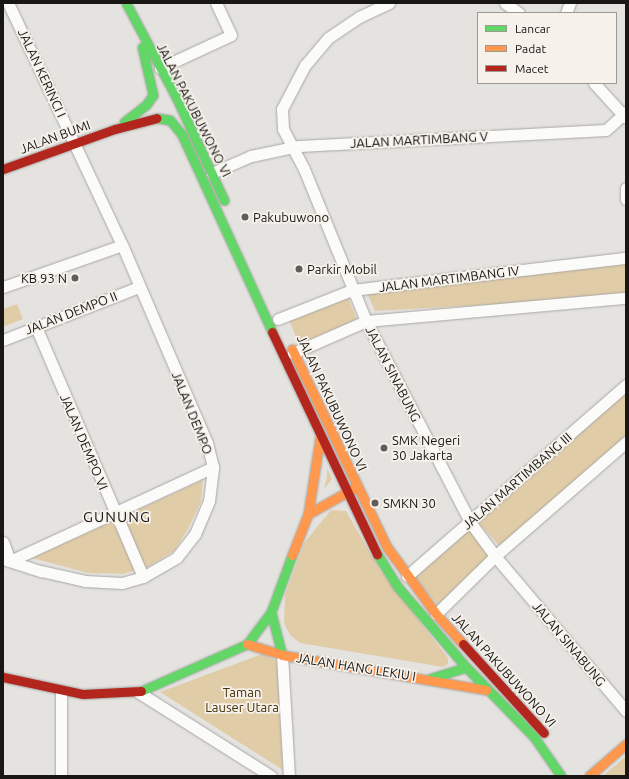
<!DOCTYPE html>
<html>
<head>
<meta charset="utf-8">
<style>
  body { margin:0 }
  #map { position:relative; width:629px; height:779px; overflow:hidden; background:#e5e3e0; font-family:Ubuntu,sans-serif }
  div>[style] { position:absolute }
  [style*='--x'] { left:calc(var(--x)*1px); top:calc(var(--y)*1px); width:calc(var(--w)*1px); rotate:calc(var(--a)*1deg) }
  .green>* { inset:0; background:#e1cca8; transform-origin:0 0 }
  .roads { filter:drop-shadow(0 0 1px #a8a7a5) drop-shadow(0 0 1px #a8a7a5) }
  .street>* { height:11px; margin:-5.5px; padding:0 5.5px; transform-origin:5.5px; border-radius:5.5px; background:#fbfbfa }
  .fast>* { height:9px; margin:-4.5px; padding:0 4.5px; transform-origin:4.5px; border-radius:4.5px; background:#63d668 }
  .slow>* { height:9px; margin:-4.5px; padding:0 4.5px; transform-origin:4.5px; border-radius:4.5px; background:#ff974d }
  .jam>* { height:9px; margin:-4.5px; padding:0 4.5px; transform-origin:4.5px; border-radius:4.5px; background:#b3261e }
  .dots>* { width:11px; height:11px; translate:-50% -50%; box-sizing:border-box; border:2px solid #f6f1ea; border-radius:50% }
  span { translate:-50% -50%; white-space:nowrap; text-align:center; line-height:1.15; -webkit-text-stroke:3.5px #f6f1ea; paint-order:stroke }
  .street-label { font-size:13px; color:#181714 }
  .poi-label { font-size:13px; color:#181714 }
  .left { translate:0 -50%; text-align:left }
  .right { translate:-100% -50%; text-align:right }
  .park-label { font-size:13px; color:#443006 }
  .quarter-label { font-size:15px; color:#181714; letter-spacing:1px }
  .frame { position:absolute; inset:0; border:4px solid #181714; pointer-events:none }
  .legend { position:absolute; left:477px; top:12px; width:140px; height:72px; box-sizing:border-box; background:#f6f1ea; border:1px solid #9d9a94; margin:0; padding:5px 7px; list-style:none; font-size:12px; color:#181714 }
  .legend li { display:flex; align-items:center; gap:8px; height:20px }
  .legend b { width:20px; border:1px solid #9d9a94 }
</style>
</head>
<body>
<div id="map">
  <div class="green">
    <div style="clip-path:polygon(626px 264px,626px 297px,375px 311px,364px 286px)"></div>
    <div style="left:347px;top:295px;width:27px;height:63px;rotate:68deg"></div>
    <div style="clip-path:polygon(17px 304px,23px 319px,3px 327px,3px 309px)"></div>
    <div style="clip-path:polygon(626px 388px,626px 439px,502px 549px,476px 520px)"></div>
    <div style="clip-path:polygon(327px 468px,332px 479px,324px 489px,327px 476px)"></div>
    <div style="clip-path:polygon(203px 480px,201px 502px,188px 529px,174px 551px,148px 567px,122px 574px,88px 573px,32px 558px)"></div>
    <div style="clip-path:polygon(331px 510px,346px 511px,380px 570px,448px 658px,448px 664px,443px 667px,300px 643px,291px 636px,284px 624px,285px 595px,304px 543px)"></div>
    <div style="left:466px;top:526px;width:41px;height:73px;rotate:49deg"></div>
    <div style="clip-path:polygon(262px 654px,277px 661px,283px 770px,160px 692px)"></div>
    <div style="clip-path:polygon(626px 756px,626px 776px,603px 776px)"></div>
  </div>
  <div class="roads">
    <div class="street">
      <div style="--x:389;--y:3;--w:33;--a:155"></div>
      <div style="--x:359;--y:17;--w:37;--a:146"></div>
      <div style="--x:328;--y:38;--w:35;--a:130"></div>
      <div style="--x:305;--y:65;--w:50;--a:117.6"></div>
      <div style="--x:282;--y:109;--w:20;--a:87"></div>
      <div style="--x:283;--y:129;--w:45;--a:62.3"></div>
      <div style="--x:304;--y:169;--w:164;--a:67.8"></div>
      <div style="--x:366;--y:321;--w:226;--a:62.6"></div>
      <div style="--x:470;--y:522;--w:42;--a:53.7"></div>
      <div style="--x:495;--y:556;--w:203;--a:49.8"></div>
      <div style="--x:505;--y:3;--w:17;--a:36"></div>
      <div style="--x:566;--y:13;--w:11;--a:-68"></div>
      <div style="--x:160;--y:68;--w:78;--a:-24.9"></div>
      <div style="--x:231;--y:35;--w:35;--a:-115"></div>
      <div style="--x:594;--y:83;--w:47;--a:47.6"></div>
      <div style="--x:212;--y:173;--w:43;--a:-23.6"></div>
      <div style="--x:251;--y:156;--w:49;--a:-11.8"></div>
      <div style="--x:299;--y:146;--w:307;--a:-3"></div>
      <div style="--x:606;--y:130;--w:27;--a:-42"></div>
      <div style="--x:626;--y:188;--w:11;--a:90"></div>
      <div style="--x:3;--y:287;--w:126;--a:-19.4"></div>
      <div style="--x:278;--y:319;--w:79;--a:-21.4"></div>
      <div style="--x:352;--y:290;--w:276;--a:-6.7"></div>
      <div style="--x:36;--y:327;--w:272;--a:66.8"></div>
      <div style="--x:3;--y:340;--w:146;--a:-21.3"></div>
      <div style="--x:293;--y:353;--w:80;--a:-23.7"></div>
      <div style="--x:366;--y:321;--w:261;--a:-5.1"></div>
      <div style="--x:3;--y:542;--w:20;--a:70"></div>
      <div style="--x:10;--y:561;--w:224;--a:-24.8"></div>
      <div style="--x:3;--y:559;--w:40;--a:18"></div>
      <div style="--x:41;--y:571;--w:45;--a:12.8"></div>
      <div style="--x:85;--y:581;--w:37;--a:3"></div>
      <div style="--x:122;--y:583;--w:22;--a:-16"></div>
      <div style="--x:143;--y:577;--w:39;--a:-30"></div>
      <div style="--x:177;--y:557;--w:29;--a:-52"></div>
      <div style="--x:195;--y:534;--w:36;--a:-67"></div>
      <div style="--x:209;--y:501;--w:34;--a:-83"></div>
      <div style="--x:213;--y:467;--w:25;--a:-104"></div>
      <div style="--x:207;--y:443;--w:215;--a:-113.2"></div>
      <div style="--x:122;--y:245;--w:268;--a:-115.2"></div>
      <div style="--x:407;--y:576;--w:291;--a:-41.1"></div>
      <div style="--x:436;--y:614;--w:83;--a:-44.5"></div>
      <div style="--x:495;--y:556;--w:174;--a:-41"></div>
      <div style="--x:282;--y:655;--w:121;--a:86.7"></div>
      <div style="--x:138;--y:692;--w:157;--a:32.3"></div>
      <div style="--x:61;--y:776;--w:85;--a:-90"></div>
    </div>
    <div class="fast">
      <div style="--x:126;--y:3;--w:106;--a:62"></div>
      <div style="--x:176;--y:97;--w:114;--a:65"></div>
      <div style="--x:157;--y:118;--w:13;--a:9"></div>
      <div style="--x:170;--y:120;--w:19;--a:51"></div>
      <div style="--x:182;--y:135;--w:217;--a:65.4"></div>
      <div style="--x:124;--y:122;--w:28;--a:-38"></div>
      <div style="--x:146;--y:105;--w:12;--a:-55"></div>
      <div style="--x:153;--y:95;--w:49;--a:-102.9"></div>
      <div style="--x:377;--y:554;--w:38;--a:58"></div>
      <div style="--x:397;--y:586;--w:106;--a:49.6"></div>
      <div style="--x:466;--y:667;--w:98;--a:45.8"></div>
      <div style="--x:534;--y:737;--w:47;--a:55.3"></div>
      <div style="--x:271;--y:612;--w:44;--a:75.7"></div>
      <div style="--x:431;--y:678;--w:37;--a:-17"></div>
      <div style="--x:141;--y:691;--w:116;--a:-23.9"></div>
      <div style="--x:247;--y:644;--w:40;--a:-53"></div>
      <div style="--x:271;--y:612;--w:61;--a:-69.8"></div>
    </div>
    <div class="slow">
      <div style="--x:292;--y:349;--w:220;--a:64.4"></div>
      <div style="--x:387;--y:547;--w:83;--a:53.8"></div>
      <div style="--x:436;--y:614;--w:40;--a:48"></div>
      <div style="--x:308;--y:514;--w:55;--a:-29.4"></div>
      <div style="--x:292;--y:555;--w:44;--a:-68.7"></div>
      <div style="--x:308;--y:514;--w:78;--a:-81.1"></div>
      <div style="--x:247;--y:644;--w:37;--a:17"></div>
      <div style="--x:282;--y:655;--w:207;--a:9.7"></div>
      <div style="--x:589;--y:776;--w:49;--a:-40.9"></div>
    </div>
    <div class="jam">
      <div style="--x:3;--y:169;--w:119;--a:-19.7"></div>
      <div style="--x:115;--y:129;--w:43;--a:-14.7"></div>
      <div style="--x:272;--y:332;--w:246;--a:64.7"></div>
      <div style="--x:463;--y:644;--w:120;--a:47.7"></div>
      <div style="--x:3;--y:677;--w:82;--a:12"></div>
      <div style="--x:83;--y:694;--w:58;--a:-3"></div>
    </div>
  </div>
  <div class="dots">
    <div style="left:245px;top:217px;background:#605e5b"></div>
    <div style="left:299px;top:269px;background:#605e5b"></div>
    <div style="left:75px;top:278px;background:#605e5b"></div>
    <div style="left:384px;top:448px;background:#605e5b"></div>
    <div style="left:375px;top:503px;background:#605e5b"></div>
  </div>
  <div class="street-label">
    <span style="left:42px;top:73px;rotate:65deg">JALAN KERINCI I</span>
    <span style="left:194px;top:110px;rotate:63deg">JALAN PAKUBUWONO VI</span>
    <span style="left:55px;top:137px;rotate:-20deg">JALAN BUMI</span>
    <span style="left:419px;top:140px;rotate:-3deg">JALAN MARTIMBANG V</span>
    <span style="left:449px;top:279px;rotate:-7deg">JALAN MARTIMBANG IV</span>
    <span style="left:71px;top:313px;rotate:-21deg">JALAN DEMPO II</span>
    <span style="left:393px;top:374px;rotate:63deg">JALAN SINABUNG</span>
    <span style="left:332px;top:403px;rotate:65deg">JALAN PAKUBUWONO VI</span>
    <span style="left:192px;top:413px;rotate:68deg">JALAN DEMPO</span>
    <span style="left:84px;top:442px;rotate:67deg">JALAN DEMPO VI</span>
    <span style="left:517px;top:481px;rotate:-41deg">JALAN MARTIMBANG III</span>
    <span style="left:569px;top:644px;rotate:50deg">JALAN SINABUNG</span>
    <span style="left:356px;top:667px;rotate:9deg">JALAN HANG LEKIU I</span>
    <span style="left:504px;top:670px;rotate:48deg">JALAN PAKUBUWONO VI</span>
  </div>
  <div class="poi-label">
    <span class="left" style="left:253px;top:217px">Pakubuwono</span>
    <span class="left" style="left:307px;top:269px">Parkir Mobil</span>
    <span class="right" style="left:67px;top:278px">KB 93 N</span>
    <span class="left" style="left:392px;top:448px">SMK Negeri<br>30 Jakarta</span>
    <span class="left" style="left:383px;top:503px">SMKN 30</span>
  </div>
  <div class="park-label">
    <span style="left:242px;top:700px">Taman<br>Lauser Utara</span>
  </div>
  <div class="quarter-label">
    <span style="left:117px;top:517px">GUNUNG</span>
  </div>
  <div class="frame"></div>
  <ul class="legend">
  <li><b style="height:5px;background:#63d668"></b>Lancar</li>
  <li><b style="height:5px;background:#ff974d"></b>Padat</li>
  <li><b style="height:5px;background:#b3261e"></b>Macet</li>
  </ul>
</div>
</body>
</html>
